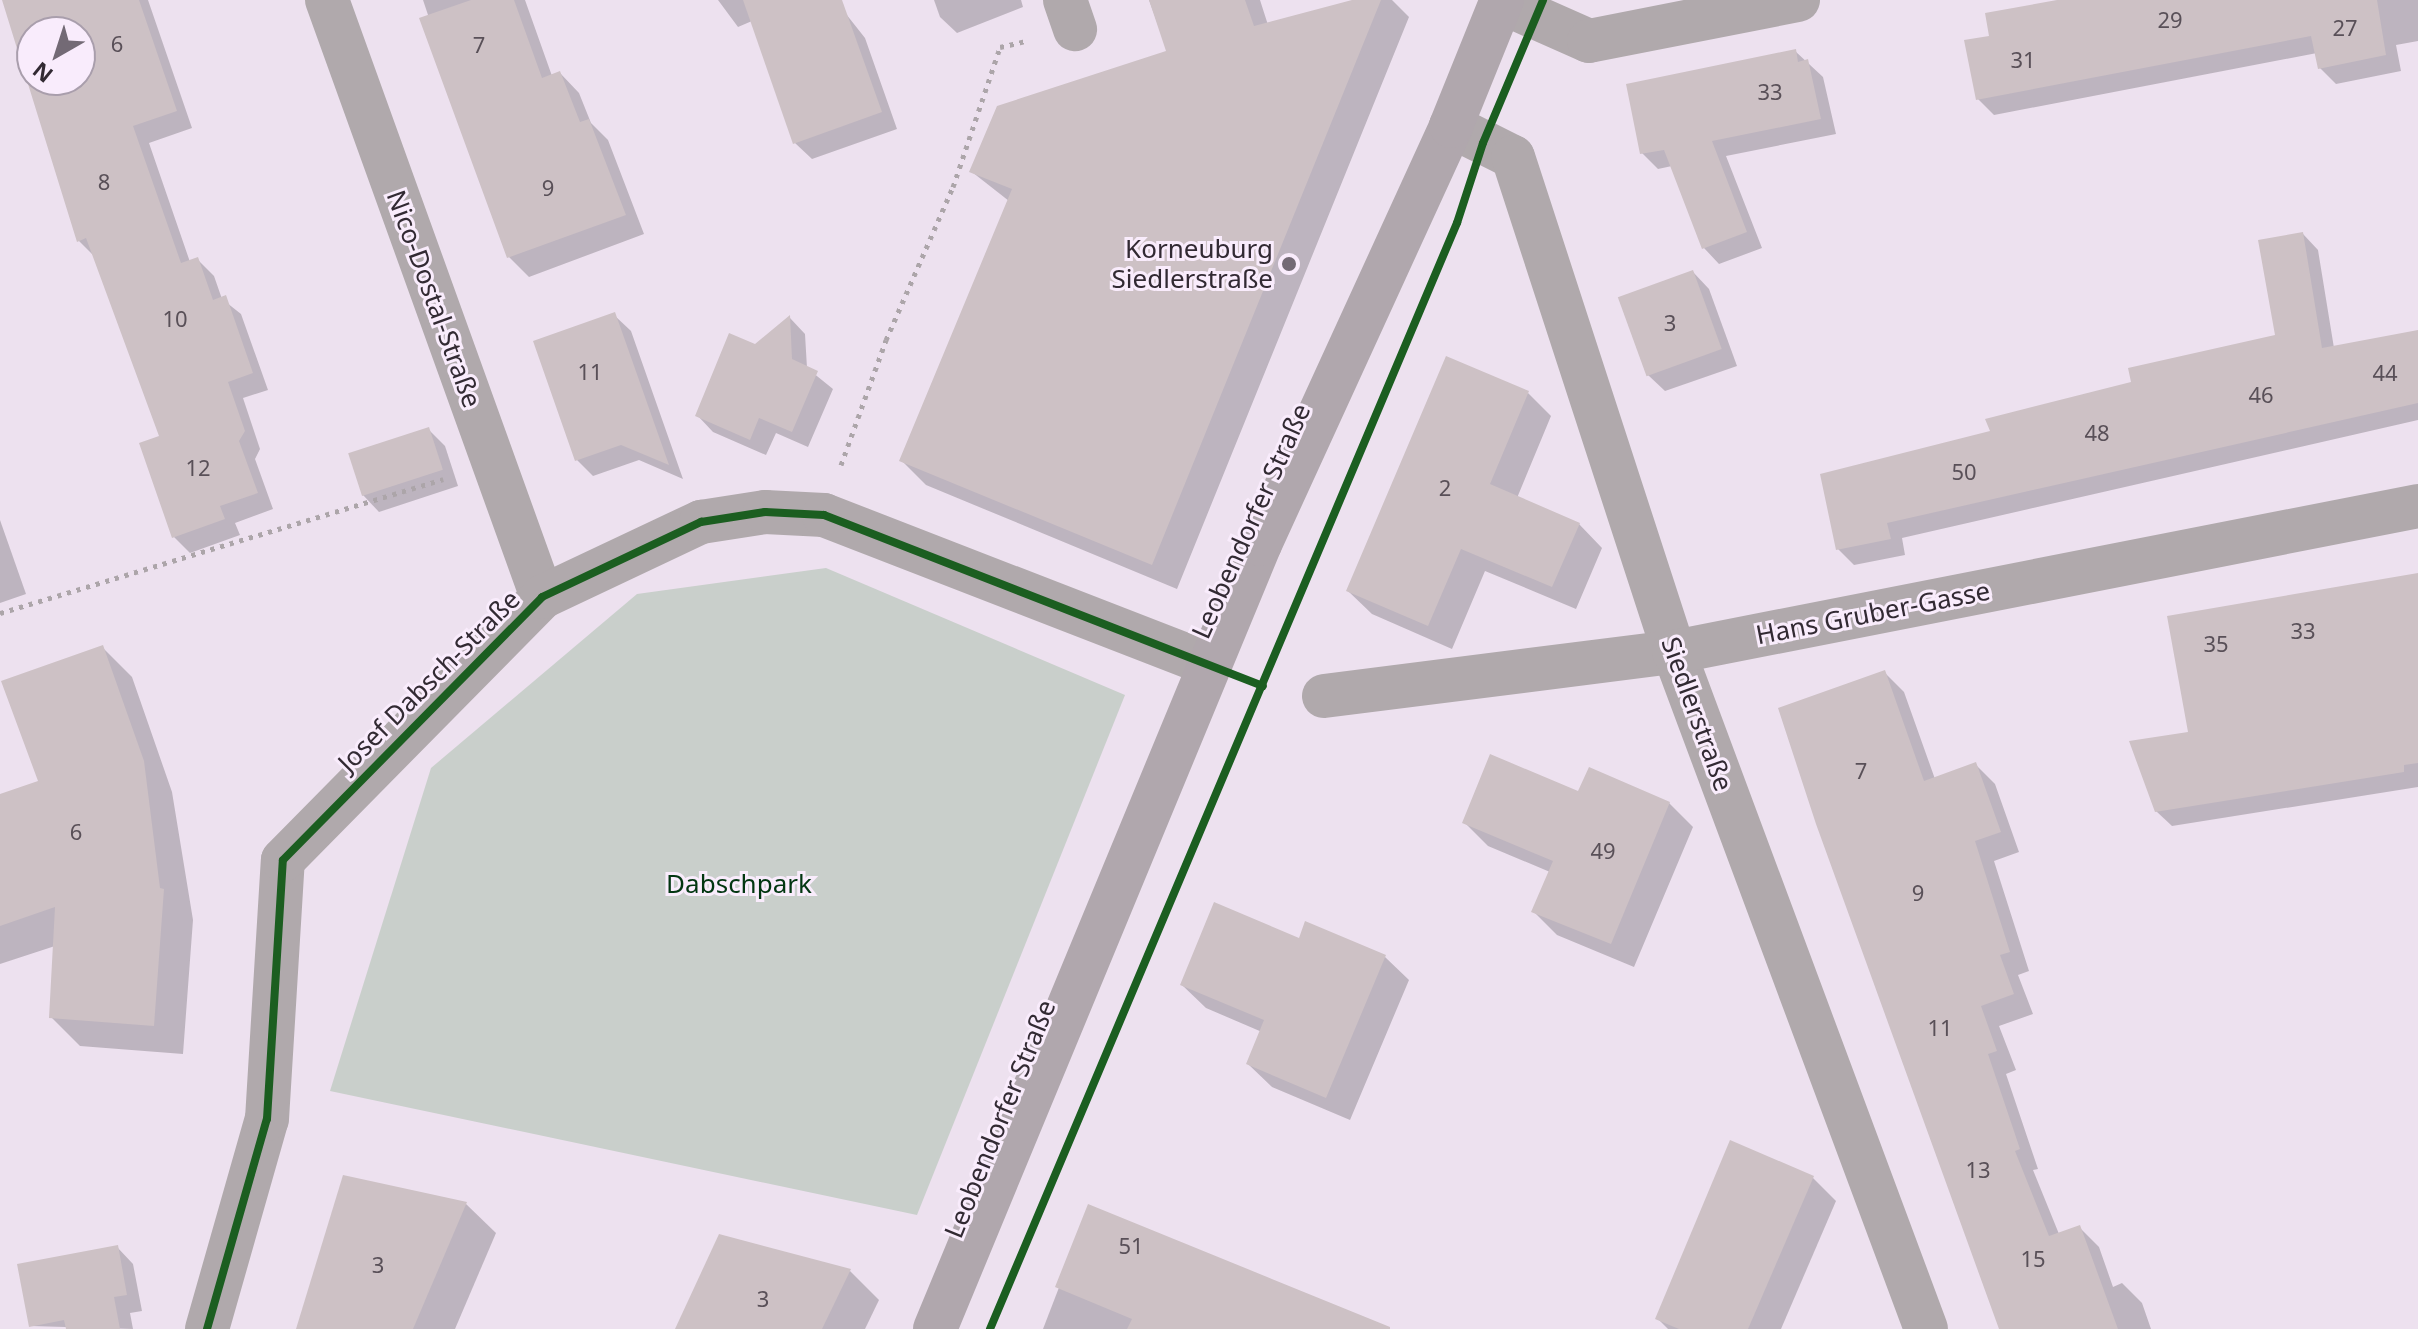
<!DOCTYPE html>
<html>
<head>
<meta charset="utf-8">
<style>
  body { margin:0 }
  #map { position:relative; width:2418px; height:1329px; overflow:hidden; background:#ede1ef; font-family:"Noto Sans",sans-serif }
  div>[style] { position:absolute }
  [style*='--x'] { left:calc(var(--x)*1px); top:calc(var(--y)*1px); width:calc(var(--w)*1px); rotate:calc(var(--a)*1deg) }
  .green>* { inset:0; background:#c9cfcb }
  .shadow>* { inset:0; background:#0003 }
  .building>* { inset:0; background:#cdc1c5; transform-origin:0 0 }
  .path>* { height:5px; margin-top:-2.5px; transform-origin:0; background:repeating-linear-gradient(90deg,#aca5a9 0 4px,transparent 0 10px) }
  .street>* { height:44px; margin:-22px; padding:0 22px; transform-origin:22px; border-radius:22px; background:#b0a9ac }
  .secondary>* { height:44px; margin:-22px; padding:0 22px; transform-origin:22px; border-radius:22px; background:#b0a7ad }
  .cycleway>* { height:8px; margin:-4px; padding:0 4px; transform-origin:4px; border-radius:4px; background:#1b5e20 }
  .dots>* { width:22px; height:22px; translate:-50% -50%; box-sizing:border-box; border:4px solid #f9ecfc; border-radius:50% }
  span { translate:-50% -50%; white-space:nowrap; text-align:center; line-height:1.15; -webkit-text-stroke:6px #f9ecfc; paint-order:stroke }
  .number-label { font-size:22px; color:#595058 }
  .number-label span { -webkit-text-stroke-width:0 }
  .poi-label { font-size:26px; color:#322a33 }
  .right { translate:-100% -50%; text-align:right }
  .street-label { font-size:26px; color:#322a33 }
  .park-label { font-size:26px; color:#023611 }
  .north { position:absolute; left:16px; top:16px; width:80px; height:80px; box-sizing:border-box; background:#f9ecfc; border:2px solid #a99eac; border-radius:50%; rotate:219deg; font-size:22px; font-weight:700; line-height:32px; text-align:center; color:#322a33 }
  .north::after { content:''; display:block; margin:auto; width:28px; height:36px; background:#736a75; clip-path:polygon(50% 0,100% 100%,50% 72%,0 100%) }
</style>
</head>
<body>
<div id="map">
  <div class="green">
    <div style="clip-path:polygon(826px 568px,1125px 695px,917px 1215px,330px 1091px,431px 768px,637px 594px)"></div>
  </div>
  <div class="shadow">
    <div style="clip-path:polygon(evenodd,4px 0,148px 0,192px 128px,149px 143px,190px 262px,197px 259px,214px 276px,222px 299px,241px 314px,268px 390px,243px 398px,260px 449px,255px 459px,273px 509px,235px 523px,240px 535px,190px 553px,174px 537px,161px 437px,95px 257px,78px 240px,4px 0,32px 32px,80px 32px,80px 80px,32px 80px,32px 32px)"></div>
    <div style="clip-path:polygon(423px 0,525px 0,552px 76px,560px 73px,579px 93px,591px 123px,608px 140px,644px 234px,529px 277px,509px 257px)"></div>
    <div style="clip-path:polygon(718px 0,835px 0,865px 38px,897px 129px,812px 159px,795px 143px,752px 21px,738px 27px)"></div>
    <div style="clip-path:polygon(934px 0,1021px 0,1023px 7px,957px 33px,940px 17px)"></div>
    <div style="clip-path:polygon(1149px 0,1260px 0,1268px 25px,1357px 0,1392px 0,1409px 17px,1177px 589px,926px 485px,901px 460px,1009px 201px,972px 172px,1168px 52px)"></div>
    <div style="clip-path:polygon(2067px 0,2418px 0,2418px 41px,2396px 45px,2401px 71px,2336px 84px,2320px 68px,2317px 53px,1994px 115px,1978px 99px,1991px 38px)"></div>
    <div style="clip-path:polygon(1795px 51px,1823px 77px,1836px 134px,1726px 156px,1762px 248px,1719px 264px,1704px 248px,1672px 166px,1658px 169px,1642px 153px)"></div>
    <div style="clip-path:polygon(2303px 234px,2318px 250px,2334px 348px,2418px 332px,2418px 420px,1902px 538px,1905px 555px,1854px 565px,1838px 549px,1993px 432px,2278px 337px)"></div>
    <div style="clip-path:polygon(1693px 272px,1709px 289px,1737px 366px,1665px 391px,1648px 375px)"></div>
    <div style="clip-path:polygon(614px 315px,631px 331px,683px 479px,639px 460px,593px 476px,577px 460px)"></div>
    <div style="clip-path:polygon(790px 318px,805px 334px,807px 368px,833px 389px,808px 447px,776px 433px,766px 455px,713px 432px,697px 415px,756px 347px)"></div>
    <div style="clip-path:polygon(1528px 393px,1551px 416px,1517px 498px,1579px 524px,1602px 548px,1576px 609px,1485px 571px,1452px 649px,1372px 614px,1348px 591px)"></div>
    <div style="clip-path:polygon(429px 430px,445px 446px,458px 486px,379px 512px,363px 495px)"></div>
    <div style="clip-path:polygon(0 520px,26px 594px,0 603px)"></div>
    <div style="clip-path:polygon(2418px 575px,2418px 787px,2172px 826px,2156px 811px,2191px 734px)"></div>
    <div style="clip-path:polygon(103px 648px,132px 677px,172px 792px,193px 920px,183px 1054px,80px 1046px,51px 1017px,55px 946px,0 964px,0 796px,41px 782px)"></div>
    <div style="clip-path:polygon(1884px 672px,1904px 692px,1935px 779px,1976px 765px,1995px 784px,2019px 852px,1994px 861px,2029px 971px,2018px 975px,2033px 1014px,1999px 1026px,2016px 1070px,2006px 1074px,2038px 1169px,2033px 1170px,2059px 1234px,2079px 1227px,2099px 1247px,2113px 1287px,2122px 1283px,2142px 1303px,2151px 1329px,2002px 1329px)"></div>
    <div style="clip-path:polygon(1580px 794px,1669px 803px,1693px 827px,1634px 967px,1557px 935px,1534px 912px,1550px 872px,1488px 846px,1464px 822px)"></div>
    <div style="clip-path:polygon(1300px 940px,1385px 957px,1409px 980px,1350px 1120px,1272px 1087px,1248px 1064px,1262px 1032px,1206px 1008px,1182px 985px)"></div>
    <div style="clip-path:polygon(1812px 1177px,1836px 1201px,1781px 1329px,1668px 1329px,1657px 1318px)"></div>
    <div style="clip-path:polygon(344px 1178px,466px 1204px,496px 1233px,455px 1329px,298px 1329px)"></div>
    <div style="clip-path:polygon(1090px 1207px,1389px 1329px,1043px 1329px)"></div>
    <div style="clip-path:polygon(117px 1247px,133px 1264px,142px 1311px,130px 1313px,133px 1329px,31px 1326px)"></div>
    <div style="clip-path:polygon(850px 1271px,879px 1300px,865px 1329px,677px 1329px)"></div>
  </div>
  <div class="building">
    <div style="clip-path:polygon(evenodd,2px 0,139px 0,177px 111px,133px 126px,181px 263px,198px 257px,213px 300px,226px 295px,253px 373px,228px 382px,245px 431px,239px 441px,258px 493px,220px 506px,225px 519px,172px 538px,139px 443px,159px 436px,86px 238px,77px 242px,2px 0,32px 32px,80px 32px,80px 80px,32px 80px,32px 32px)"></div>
    <div style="clip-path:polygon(471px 0,514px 0,542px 78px,560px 71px,580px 122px,589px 119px,626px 215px,507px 258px,419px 18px)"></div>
    <div style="clip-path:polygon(743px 0,842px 0,882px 112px,793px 144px)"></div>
    <div style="clip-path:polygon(1149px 0,1245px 0,1254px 26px,1352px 0,1381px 0,1152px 565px,899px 461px,1012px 189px,969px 172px,997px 106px,1166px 51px)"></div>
    <div style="clip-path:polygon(2057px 0,2377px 0,2386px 55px,2318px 69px,2311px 36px,1976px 100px,1964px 40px,1989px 36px,1985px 13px)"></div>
    <div style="clip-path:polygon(1796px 49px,1798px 62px,1808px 59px,1821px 119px,1712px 141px,1747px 232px,1702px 249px,1664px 150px,1640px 154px,1626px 84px)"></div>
    <div style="clip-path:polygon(2303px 232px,2322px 348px,2418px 330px,2418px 403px,1887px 523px,1891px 539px,1836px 550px,1820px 474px,1990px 431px,1985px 419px,2131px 382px,2128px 368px,2275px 335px,2258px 240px)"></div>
    <div style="left:1693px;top:270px;width:84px;height:80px;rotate:70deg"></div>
    <div style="clip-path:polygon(615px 312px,669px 465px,621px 445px,575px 461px,533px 341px)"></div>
    <div style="clip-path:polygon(790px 315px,792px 359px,818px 371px,792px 432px,759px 418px,750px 440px,695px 416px,729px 333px,755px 344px)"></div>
    <div style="clip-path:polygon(1446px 356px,1529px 391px,1490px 484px,1580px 523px,1552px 587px,1461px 549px,1428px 626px,1346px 591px)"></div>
    <div style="left:429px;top:427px;width:45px;height:85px;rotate:72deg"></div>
    <div style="clip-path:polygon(2418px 573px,2418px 763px,2404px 765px,2404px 772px,2155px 812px,2129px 741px,2188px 732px,2167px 616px)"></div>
    <div style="clip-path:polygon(103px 645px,144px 761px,160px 888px,164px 889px,154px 1026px,49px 1018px,55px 907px,0 926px,0 794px,38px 781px,1px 681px)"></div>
    <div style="clip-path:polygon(1885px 670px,1924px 781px,1976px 762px,2001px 832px,1975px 841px,2010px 952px,2000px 955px,2014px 994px,1981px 1006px,1997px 1051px,1988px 1054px,2020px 1149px,2015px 1151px,2049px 1236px,2080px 1225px,2118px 1329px,1999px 1329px,1816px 824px,1778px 708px)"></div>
    <div style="clip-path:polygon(1490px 754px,1578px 791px,1589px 767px,1670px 802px,1611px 944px,1531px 912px,1553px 861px,1462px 823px)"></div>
    <div style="clip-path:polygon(1214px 902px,1299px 938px,1305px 921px,1386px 955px,1326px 1098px,1246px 1064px,1264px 1020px,1180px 985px)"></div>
    <div style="clip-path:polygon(1730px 1140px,1814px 1176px,1748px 1329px,1679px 1329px,1655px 1319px)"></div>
    <div style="clip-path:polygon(343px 1175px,467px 1202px,413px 1329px,296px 1329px)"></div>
    <div style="clip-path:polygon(1088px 1204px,1390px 1327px,1390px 1329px,1127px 1329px,1132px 1319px,1055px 1287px)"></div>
    <div style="clip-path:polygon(719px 1234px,851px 1269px,822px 1329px,675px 1329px)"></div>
    <div style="clip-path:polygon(118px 1245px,127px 1295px,114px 1297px,120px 1329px,66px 1329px,64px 1320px,29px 1327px,17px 1264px)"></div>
  </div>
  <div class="path">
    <div style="--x:841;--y:465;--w:133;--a:-70.2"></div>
    <div style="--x:886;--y:340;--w:167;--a:-66.4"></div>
    <div style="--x:953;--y:187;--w:148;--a:-71.4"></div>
    <div style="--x:1000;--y:47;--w:26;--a:-13"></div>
    <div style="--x:0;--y:613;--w:463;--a:-16.8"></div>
  </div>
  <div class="street">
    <div style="--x:327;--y:0;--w:635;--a:70.19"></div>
    <div style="--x:1065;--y:0;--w:31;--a:71"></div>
    <div style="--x:1501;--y:2;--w:96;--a:23.9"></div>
    <div style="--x:1589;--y:41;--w:213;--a:-11.1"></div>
    <div style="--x:1451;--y:126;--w:69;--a:26.6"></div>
    <div style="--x:1513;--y:157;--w:521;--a:71.98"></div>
    <div style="--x:1674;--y:652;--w:722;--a:69.58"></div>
    <div style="--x:1324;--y:696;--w:353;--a:-7.2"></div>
    <div style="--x:1674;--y:652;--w:758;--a:-11.1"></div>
    <div style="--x:207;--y:1329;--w:218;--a:-74.1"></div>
    <div style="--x:267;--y:1119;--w:259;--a:-86.5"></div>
    <div style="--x:283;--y:860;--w:369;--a:-45.4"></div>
    <div style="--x:542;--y:597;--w:176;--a:-25.3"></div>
    <div style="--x:701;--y:522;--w:65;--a:-8.9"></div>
    <div style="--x:765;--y:512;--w:59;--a:2.9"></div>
    <div style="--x:824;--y:515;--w:413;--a:21.2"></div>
  </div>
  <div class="secondary">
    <div style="--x:935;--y:1329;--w:850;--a:-67.51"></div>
    <div style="--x:1260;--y:544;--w:460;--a:-65.4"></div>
    <div style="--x:1451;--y:126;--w:136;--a:-68"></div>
  </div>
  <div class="cycleway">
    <div style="--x:207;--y:1329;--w:218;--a:-74.1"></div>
    <div style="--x:267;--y:1119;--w:259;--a:-86.5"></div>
    <div style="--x:283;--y:860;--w:369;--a:-45.4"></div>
    <div style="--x:542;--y:597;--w:176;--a:-25.3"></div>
    <div style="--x:701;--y:522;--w:65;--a:-8.9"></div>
    <div style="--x:765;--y:512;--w:59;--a:2.9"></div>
    <div style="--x:824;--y:515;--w:471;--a:21.3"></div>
    <div style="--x:990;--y:1329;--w:1201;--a:-67.11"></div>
    <div style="--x:1457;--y:223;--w:84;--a:-72"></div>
    <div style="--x:1483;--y:143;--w:155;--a:-67.2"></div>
  </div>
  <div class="dots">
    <div style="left:1289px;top:264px;background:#736a75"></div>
  </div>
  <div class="number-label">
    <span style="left:2170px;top:20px">29</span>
    <span style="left:2345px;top:28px">27</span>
    <span style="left:117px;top:44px">6</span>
    <span style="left:479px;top:45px">7</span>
    <span style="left:2023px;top:60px">31</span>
    <span style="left:1770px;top:92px">33</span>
    <span style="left:104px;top:182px">8</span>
    <span style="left:548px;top:188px">9</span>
    <span style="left:175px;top:319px">10</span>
    <span style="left:1670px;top:323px">3</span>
    <span style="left:590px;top:372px">11</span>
    <span style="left:2385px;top:373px">44</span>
    <span style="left:2261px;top:395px">46</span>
    <span style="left:2097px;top:433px">48</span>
    <span style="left:198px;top:468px">12</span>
    <span style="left:1964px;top:472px">50</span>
    <span style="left:1445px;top:488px">2</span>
    <span style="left:2303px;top:631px">33</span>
    <span style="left:2216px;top:644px">35</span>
    <span style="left:1861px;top:771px">7</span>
    <span style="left:76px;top:832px">6</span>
    <span style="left:1603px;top:851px">49</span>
    <span style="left:1918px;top:893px">9</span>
    <span style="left:1940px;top:1028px">11</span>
    <span style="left:1978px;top:1170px">13</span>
    <span style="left:1131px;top:1246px">51</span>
    <span style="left:2033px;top:1259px">15</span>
    <span style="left:378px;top:1265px">3</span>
    <span style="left:763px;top:1299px">3</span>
  </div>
  <div class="poi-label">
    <span class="right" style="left:1273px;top:264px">Korneuburg<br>Siedlerstraße</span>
  </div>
  <div class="street-label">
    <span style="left:434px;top:299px;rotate:70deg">Nico-Dostal-Straße</span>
    <span style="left:1251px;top:521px;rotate:-66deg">Leobendorfer Straße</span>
    <span style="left:1873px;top:613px;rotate:-11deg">Hans Gruber-Gasse</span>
    <span style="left:429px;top:681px;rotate:-45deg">Josef Dabsch-Straße</span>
    <span style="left:1697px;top:714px;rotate:70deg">Siedlerstraße</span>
    <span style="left:1000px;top:1119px;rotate:-68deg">Leobendorfer Straße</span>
  </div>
  <div class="park-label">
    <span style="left:739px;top:884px">Dabschpark</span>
  </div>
  <div class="north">N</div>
</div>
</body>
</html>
